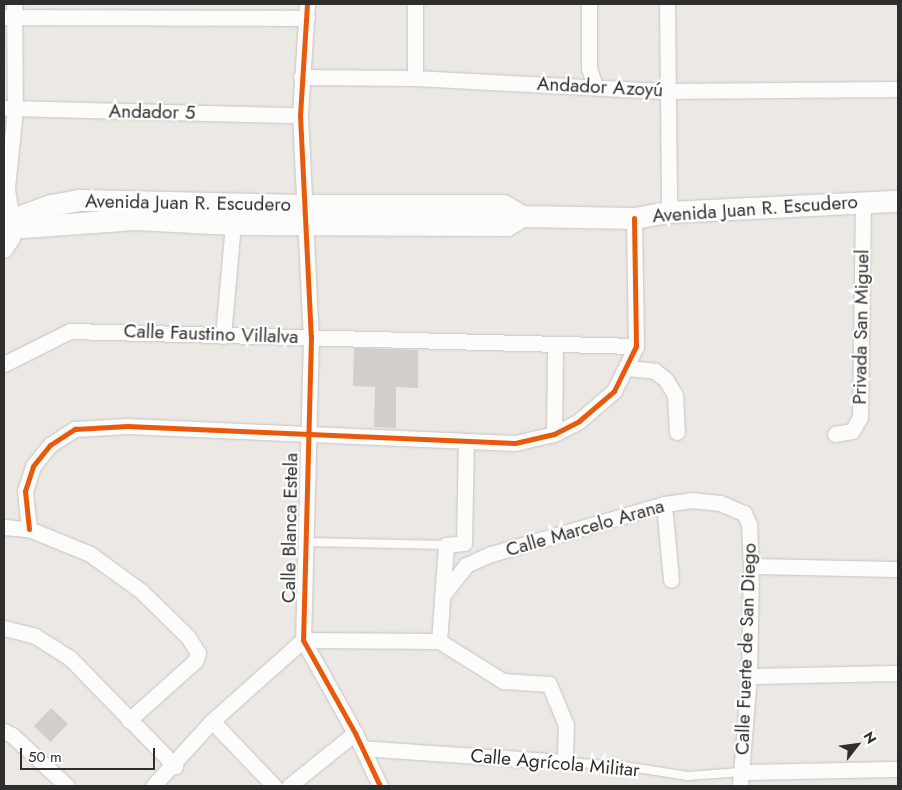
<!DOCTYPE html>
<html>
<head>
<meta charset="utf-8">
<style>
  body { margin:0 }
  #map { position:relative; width:902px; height:790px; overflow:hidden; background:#ece8e4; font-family:Jost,sans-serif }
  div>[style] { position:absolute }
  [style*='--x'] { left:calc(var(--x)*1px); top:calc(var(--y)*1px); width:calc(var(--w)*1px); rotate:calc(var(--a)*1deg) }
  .building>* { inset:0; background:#d1cecb; transform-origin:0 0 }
  .roads { filter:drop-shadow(0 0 1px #c5c4c5) drop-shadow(0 0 1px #c5c4c5) }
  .lane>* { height:8px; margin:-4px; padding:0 4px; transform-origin:4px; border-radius:4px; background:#fcfcfb }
  .street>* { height:15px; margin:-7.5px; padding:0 7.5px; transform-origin:7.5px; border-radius:7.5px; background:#fcfcfb }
  .secondary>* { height:21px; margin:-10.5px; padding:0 10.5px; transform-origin:10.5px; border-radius:10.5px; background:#fcfcfb }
  .cycleway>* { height:5px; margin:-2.5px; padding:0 2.5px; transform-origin:2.5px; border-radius:2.5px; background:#e8590c }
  span { translate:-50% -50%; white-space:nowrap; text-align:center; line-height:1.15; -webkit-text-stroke:4.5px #fff; paint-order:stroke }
  .street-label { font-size:19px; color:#2e2e2e }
  .frame { position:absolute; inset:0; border:5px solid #2e2e2e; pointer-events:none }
  .north { position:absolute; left:832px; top:720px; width:50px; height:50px; -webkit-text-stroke:4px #fff; paint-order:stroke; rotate:60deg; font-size:14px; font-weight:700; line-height:20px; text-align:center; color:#2e2e2e }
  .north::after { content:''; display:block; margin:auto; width:18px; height:22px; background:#2e2e2e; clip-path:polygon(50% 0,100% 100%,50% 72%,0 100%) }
  .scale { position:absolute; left:20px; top:748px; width:135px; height:22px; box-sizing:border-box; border:2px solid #2e2e2e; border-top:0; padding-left:6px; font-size:15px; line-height:18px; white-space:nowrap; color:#2e2e2e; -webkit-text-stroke:4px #fff; paint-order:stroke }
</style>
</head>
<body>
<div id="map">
  <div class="building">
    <div style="clip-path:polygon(354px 348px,418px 350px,418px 388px,396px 387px,396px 428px,374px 427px,375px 387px,353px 386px)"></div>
    <div style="left:51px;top:708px;width:23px;height:25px;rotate:43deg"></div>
  </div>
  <div class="roads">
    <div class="lane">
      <div style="--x:305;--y:542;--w:141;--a:1.2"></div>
      <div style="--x:565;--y:762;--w:59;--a:3.9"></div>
      <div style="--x:624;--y:766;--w:65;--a:8.9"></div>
      <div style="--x:688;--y:776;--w:53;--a:-4.3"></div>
    </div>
    <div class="street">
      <div style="--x:307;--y:4;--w:111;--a:93.6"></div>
      <div style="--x:300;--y:115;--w:222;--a:87.2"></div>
      <div style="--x:311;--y:337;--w:303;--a:91.5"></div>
      <div style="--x:303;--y:640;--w:107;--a:60.8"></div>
      <div style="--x:355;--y:733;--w:59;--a:64.7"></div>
      <div style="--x:415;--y:4;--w:74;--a:90"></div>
      <div style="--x:589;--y:4;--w:64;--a:90"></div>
      <div style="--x:589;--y:68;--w:20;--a:72"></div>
      <div style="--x:667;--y:4;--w:208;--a:89.4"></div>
      <div style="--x:4;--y:17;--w:303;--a:0.2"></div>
      <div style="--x:301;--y:77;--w:114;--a:0.5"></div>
      <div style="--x:415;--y:78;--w:252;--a:3"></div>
      <div style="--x:667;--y:91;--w:231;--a:-0.5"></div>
      <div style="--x:4;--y:108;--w:296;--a:1.4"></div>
      <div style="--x:4;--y:250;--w:14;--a:-56"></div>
      <div style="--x:12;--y:238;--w:11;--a:-85"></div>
      <div style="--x:13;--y:227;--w:39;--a:-99"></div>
      <div style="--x:7;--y:188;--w:79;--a:-84.2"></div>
      <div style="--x:15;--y:109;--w:105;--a:-90.5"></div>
      <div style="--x:223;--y:336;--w:112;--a:-84.9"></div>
      <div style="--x:4;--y:364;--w:74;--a:-26.6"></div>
      <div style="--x:70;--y:331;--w:566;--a:1.52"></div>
      <div style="--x:628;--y:368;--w:27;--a:6"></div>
      <div style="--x:655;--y:371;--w:14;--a:39"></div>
      <div style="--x:666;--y:380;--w:17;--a:59"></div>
      <div style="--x:675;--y:395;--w:37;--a:87"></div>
      <div style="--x:554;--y:434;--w:88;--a:-89.3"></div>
      <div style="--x:835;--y:434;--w:17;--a:-10"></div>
      <div style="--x:852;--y:431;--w:16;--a:-60"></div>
      <div style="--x:860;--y:417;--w:216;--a:-89.2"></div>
      <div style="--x:664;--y:504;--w:76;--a:84.7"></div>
      <div style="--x:4;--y:527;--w:25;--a:5"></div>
      <div style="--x:29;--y:529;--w:66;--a:22.3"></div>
      <div style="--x:90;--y:554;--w:63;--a:36"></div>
      <div style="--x:141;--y:591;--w:66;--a:44.4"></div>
      <div style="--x:188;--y:637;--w:19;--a:58"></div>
      <div style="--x:198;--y:653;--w:9;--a:111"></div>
      <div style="--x:195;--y:661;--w:89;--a:138.2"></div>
      <div style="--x:29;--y:529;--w:38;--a:-96"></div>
      <div style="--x:25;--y:491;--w:26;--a:-72"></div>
      <div style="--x:33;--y:466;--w:27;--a:-51"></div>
      <div style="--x:50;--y:445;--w:30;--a:-33"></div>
      <div style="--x:75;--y:429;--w:52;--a:-3.3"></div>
      <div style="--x:127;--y:426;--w:388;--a:2.5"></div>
      <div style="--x:515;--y:443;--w:40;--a:-13"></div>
      <div style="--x:554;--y:434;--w:28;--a:-27"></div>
      <div style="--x:579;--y:421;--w:46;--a:-40.6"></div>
      <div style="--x:614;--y:391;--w:50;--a:-63.9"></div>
      <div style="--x:636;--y:346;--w:128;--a:-90.9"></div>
      <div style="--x:751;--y:566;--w:147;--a:1.2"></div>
      <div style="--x:442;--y:596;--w:39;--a:-52"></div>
      <div style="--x:466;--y:565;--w:27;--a:-24"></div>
      <div style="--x:491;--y:554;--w:180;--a:-16.1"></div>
      <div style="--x:664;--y:504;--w:27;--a:-8"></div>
      <div style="--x:691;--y:500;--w:29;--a:6"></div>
      <div style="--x:720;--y:503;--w:26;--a:23"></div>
      <div style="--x:744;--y:513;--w:12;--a:66"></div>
      <div style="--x:749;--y:524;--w:42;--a:87.3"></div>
      <div style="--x:751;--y:566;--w:110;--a:91"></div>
      <div style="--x:749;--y:676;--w:110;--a:94.7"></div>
      <div style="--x:4;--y:628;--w:32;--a:14"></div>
      <div style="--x:35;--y:636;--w:41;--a:32.2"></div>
      <div style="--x:70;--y:658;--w:151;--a:45.8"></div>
      <div style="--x:439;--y:641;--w:96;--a:-85.8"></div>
      <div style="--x:446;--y:545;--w:18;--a:-6"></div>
      <div style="--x:464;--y:543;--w:101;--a:-88.9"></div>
      <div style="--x:749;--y:676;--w:149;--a:-1.2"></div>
      <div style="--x:212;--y:721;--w:90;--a:46.4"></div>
      <div style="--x:4;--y:731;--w:9;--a:27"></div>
      <div style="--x:12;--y:735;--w:75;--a:42.8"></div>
      <div style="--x:741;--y:772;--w:157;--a:-1.1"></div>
      <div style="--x:153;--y:786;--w:88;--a:-47.8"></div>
      <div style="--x:212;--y:721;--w:122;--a:-41.7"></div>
      <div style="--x:303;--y:640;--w:136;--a:0.4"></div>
      <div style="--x:439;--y:641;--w:75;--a:32"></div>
      <div style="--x:503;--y:681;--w:46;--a:3.7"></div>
      <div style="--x:549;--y:684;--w:44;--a:67.5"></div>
      <div style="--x:566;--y:725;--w:37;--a:92"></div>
      <div style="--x:565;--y:762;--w:204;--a:-176.1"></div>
      <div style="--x:289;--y:786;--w:85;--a:-38.8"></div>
    </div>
    <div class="secondary">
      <div style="--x:4;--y:222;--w:50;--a:-19.9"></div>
      <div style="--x:51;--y:205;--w:28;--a:-10"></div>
      <div style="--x:79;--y:200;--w:223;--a:1.3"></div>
      <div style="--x:302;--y:205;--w:201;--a:0"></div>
      <div style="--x:503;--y:205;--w:22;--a:30"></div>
      <div style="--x:522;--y:216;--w:112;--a:1"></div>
      <div style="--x:634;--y:218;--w:36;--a:-10"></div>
      <div style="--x:669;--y:212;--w:229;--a:-2.8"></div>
      <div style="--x:10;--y:228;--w:125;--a:-4.1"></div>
      <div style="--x:135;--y:219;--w:98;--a:2.9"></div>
      <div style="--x:233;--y:224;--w:274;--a:0.2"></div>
      <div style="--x:507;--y:225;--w:17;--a:-31"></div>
    </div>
  </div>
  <div class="cycleway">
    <div style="--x:307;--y:4;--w:111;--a:93.6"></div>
    <div style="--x:300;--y:115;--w:222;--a:87.2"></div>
    <div style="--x:311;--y:337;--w:303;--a:91.5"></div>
    <div style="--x:303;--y:640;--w:107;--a:60.8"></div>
    <div style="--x:355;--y:733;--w:59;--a:64.7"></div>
    <div style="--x:29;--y:529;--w:38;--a:-96"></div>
    <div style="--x:25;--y:491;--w:26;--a:-72"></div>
    <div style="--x:33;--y:466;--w:27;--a:-51"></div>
    <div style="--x:50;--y:445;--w:30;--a:-33"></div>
    <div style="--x:75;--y:429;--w:52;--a:-3.3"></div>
    <div style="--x:127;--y:426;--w:388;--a:2.5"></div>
    <div style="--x:515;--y:443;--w:40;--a:-13"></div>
    <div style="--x:554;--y:434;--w:28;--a:-27"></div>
    <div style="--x:579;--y:421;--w:46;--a:-40.6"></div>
    <div style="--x:614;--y:391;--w:50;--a:-63.9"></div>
    <div style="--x:636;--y:346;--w:128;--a:-90.9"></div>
  </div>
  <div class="street-label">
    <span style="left:600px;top:87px;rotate:3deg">Andador Azoyú</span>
    <span style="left:152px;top:112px;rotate:1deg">Andador 5</span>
    <span style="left:188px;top:203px;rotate:1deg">Avenida Juan R. Escudero</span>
    <span style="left:755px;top:209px;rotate:-4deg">Avenida Juan R. Escudero</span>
    <span style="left:861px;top:327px;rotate:-89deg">Privada San Miguel</span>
    <span style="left:211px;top:334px;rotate:2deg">Calle Faustino Villalva</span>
    <span style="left:290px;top:528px;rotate:-89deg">Calle Blanca Estela</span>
    <span style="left:585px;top:528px;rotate:-16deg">Calle Marcelo Arana</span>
    <span style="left:746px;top:649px;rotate:-88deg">Calle Fuerte de San Diego</span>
    <span style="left:555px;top:763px;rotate:5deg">Calle Agrícola Militar</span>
  </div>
  <div class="frame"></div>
  <div class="north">N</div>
  <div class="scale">50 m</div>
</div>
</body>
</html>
